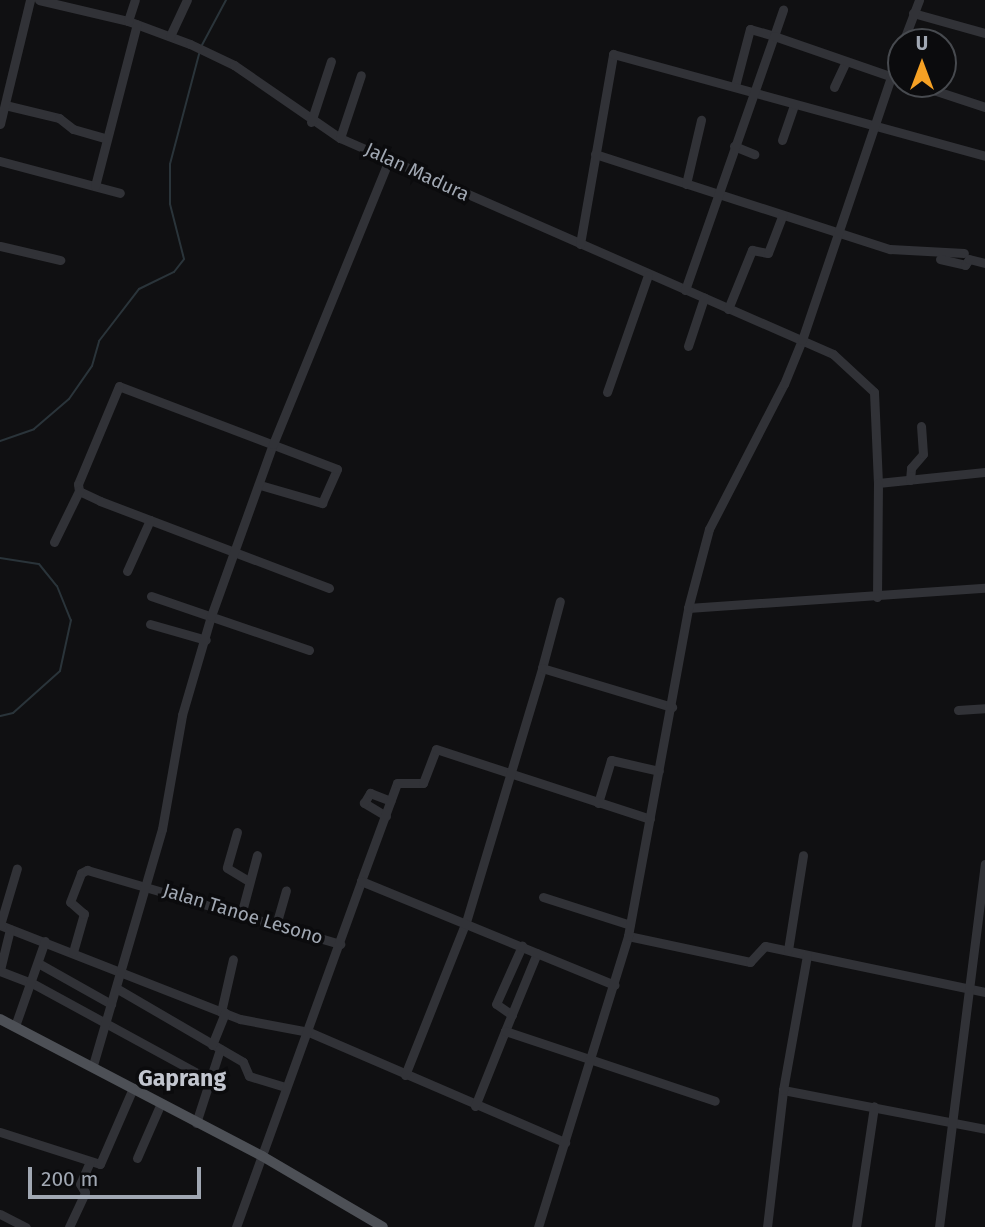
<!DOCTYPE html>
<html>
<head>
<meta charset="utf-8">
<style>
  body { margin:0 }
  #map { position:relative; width:985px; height:1227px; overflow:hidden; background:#101012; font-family:"Fira Sans",sans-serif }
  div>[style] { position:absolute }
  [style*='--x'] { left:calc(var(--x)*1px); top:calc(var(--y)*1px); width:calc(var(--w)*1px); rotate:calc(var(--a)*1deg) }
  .stream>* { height:2px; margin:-1px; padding:0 1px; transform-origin:1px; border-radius:1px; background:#2a343a }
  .minor>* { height:9px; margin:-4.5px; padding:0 4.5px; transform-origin:4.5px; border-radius:4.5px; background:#313237 }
  .major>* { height:10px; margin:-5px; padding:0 5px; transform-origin:5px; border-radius:5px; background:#4d5056 }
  span { translate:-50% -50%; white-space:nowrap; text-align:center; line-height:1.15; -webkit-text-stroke:7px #0b0b0d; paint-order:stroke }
  .street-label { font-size:19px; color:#a1a8b3 }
  .quarter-label { font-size:23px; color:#c2c6cf; font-weight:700 }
  .north { position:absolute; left:887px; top:28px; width:70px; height:70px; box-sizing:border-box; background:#0b0b0d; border:2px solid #474a4f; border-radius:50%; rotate:0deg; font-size:19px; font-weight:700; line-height:28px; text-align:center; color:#a1a8b3 }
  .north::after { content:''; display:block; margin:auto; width:24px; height:32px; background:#f6a124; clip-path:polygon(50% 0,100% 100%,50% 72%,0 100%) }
  .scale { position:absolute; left:28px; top:1167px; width:173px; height:32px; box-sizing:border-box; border:4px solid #a1a8b3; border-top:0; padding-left:9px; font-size:21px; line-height:24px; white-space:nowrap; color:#a1a8b3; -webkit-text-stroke:5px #0b0b0d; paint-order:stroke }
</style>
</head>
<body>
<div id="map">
  <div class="stream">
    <div style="--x:202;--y:45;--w:51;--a:-61.9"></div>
    <div style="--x:0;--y:441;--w:36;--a:-19"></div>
    <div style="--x:34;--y:429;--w:46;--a:-40.6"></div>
    <div style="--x:69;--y:399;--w:40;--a:-55.1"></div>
    <div style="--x:92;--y:366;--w:26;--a:-74"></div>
    <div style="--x:99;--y:341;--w:66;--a:-52.4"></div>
    <div style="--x:139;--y:289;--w:39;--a:-26"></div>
    <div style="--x:174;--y:272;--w:16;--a:-52"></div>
    <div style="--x:184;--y:259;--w:57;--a:-104.3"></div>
    <div style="--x:170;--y:204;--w:40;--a:-90"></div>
    <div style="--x:170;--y:164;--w:114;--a:-75.2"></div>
    <div style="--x:0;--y:558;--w:39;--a:9"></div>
    <div style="--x:39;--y:564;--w:28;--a:51"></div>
    <div style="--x:57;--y:586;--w:37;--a:68"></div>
    <div style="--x:71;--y:620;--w:52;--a:102.2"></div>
    <div style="--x:60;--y:671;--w:63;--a:138.2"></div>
    <div style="--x:13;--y:713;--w:13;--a:167"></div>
  </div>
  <div class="minor">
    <div style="--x:39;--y:0;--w:91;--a:13.3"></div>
    <div style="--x:128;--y:21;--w:66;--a:20.4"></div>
    <div style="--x:190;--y:44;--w:49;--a:25.5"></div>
    <div style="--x:234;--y:65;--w:129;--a:34.6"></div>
    <div style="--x:340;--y:138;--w:538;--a:23.66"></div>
    <div style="--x:833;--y:354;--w:56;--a:42.8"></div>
    <div style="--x:874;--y:392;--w:91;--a:87.5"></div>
    <div style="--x:878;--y:483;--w:108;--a:-5.9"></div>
    <div style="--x:913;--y:13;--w:75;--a:15.5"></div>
    <div style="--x:128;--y:21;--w:22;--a:-72"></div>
    <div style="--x:170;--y:36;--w:40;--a:-65"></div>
    <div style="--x:903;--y:42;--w:45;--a:-69.1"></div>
    <div style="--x:915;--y:84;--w:74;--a:18.2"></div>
    <div style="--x:735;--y:86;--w:59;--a:-75.3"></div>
    <div style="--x:750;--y:29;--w:25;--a:16"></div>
    <div style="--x:774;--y:36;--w:28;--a:-71"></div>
    <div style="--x:834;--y:87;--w:26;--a:-65"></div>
    <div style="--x:5;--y:105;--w:56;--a:13.5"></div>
    <div style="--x:59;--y:118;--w:18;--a:38"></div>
    <div style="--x:73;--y:129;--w:35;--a:16"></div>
    <div style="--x:311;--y:122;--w:64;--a:-71.8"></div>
    <div style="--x:0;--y:124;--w:128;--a:-76.4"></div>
    <div style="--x:340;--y:138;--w:66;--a:-71.6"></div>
    <div style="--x:782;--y:140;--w:37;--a:-71"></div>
    <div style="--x:734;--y:146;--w:22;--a:22"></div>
    <div style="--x:595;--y:154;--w:310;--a:17.9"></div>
    <div style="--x:890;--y:249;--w:74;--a:3.1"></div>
    <div style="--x:0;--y:161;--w:124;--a:14.9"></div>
    <div style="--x:686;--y:184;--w:66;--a:-76.8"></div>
    <div style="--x:95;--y:186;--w:167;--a:-75.5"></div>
    <div style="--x:580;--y:244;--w:193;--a:-80.1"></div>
    <div style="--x:613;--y:54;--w:386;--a:15.3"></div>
    <div style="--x:0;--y:246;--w:62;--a:13.1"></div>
    <div style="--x:940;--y:259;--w:26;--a:13"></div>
    <div style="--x:965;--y:265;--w:7;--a:-56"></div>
    <div style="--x:969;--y:259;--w:16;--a:14"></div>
    <div style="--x:685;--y:290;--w:269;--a:-70.7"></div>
    <div style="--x:774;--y:36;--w:134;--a:19.1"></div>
    <div style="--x:728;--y:309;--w:64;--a:-67.9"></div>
    <div style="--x:752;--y:250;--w:16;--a:11"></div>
    <div style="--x:768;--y:253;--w:40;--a:-69"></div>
    <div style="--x:688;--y:346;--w:51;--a:-71.6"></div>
    <div style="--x:607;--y:392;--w:124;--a:-70.7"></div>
    <div style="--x:910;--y:480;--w:12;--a:-85"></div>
    <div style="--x:911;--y:468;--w:18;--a:-49"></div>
    <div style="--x:923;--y:454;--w:28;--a:-94"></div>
    <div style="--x:260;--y:485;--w:65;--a:16.2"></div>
    <div style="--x:322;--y:503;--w:37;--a:-66"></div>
    <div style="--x:337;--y:469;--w:233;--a:-159.2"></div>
    <div style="--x:119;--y:386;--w:106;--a:112.7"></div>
    <div style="--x:78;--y:484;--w:7;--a:82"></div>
    <div style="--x:79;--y:491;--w:23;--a:25"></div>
    <div style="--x:100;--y:501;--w:245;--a:20.8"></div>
    <div style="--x:54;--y:542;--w:57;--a:-63.9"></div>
    <div style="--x:127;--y:571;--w:56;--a:-65.7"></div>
    <div style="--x:151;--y:596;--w:167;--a:18.9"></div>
    <div style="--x:877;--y:597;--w:114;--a:-89.5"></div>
    <div style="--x:688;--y:608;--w:298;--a:-3.9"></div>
    <div style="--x:150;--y:624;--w:58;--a:15.9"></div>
    <div style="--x:542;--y:668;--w:69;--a:-75"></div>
    <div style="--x:958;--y:710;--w:27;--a:-4"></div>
    <div style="--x:598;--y:803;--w:45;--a:-73.2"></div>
    <div style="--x:611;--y:760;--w:49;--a:12.9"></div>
    <div style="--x:386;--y:816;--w:26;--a:-149"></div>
    <div style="--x:364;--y:803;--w:12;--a:-59"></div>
    <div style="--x:370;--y:793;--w:22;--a:21"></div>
    <div style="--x:237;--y:832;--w:37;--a:106"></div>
    <div style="--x:227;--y:868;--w:26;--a:31"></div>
    <div style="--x:361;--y:881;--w:104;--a:-69.8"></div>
    <div style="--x:397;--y:783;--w:26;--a:0"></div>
    <div style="--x:423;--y:783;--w:36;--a:-69"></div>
    <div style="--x:436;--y:749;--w:225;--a:18.1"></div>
    <div style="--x:543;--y:897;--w:91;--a:17.8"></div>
    <div style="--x:241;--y:915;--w:62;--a:-75.1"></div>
    <div style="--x:0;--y:925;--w:258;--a:21.4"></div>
    <div style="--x:240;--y:1019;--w:70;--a:10.7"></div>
    <div style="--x:309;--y:1032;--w:279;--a:23.3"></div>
    <div style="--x:0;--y:925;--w:59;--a:-73.4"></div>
    <div style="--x:276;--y:925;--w:36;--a:-74"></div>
    <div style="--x:628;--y:936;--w:125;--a:12"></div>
    <div style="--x:750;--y:962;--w:22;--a:-47"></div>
    <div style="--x:765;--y:946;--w:225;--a:11.8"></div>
    <div style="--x:788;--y:950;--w:96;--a:-81"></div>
    <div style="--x:73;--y:952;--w:40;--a:-74"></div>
    <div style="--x:84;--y:914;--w:18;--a:-139"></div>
    <div style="--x:70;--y:902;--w:31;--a:-69"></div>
    <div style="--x:81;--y:873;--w:7;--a:-27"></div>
    <div style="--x:87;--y:870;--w:264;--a:16.3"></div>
    <div style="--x:38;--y:963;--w:84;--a:29.3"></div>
    <div style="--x:0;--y:970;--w:42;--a:-76.3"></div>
    <div style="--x:0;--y:971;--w:34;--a:21"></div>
    <div style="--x:32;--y:983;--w:205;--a:28.6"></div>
    <div style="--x:116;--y:988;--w:147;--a:30.2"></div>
    <div style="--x:243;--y:1062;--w:15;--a:67"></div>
    <div style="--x:249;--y:1076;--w:37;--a:17"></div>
    <div style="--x:221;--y:1012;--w:54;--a:-77.2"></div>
    <div style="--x:512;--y:1015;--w:19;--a:-145"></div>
    <div style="--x:496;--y:1004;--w:64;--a:-65.9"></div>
    <div style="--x:15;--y:1026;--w:90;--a:-70.6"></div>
    <div style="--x:505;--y:1031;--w:84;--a:-67.7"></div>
    <div style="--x:212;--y:1045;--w:35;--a:-68"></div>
    <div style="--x:93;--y:1065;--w:246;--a:-73.7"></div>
    <div style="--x:162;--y:829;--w:116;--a:-80"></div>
    <div style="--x:182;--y:715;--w:103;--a:-73.7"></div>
    <div style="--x:211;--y:616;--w:183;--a:-70.2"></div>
    <div style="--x:273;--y:444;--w:309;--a:-67.8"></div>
    <div style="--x:405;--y:1075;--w:165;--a:-68.3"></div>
    <div style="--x:466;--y:922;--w:265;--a:-73.3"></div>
    <div style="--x:542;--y:668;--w:136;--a:16.7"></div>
    <div style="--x:783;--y:1090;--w:206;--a:10.9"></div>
    <div style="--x:475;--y:1106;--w:81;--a:-68.2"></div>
    <div style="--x:505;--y:1031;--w:221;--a:18.4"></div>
    <div style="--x:196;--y:1123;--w:78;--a:-72"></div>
    <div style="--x:0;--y:1132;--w:105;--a:17.7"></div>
    <div style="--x:100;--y:1164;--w:83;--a:-66.5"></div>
    <div style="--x:137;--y:1158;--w:60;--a:-66.4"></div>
    <div style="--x:0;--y:1214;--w:29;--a:27"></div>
    <div style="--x:69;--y:1227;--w:38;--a:-65"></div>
    <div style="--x:85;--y:1192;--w:9;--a:-122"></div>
    <div style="--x:80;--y:1184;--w:24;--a:-66"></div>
    <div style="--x:236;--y:1227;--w:368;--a:-70.1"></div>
    <div style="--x:361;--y:881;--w:274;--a:22.3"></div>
    <div style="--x:538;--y:1227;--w:305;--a:-72.8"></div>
    <div style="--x:628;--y:936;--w:333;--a:-79.6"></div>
    <div style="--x:688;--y:608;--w:82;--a:-75.1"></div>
    <div style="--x:709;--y:529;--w:163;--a:-62.7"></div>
    <div style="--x:784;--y:384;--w:48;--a:-67.8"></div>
    <div style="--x:802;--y:340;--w:309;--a:-71.3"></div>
    <div style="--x:767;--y:1227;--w:138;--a:-83.3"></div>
    <div style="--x:783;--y:1090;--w:137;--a:-79.9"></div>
    <div style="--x:856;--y:1227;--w:122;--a:-81.5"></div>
    <div style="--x:939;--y:1227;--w:366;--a:-82.8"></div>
  </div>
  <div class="major">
    <div style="--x:0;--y:1019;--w:296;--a:27.6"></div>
    <div style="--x:262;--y:1156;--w:140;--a:30.4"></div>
  </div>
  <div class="street-label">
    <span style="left:417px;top:172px;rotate:25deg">Jalan Madura</span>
    <span style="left:243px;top:914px;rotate:17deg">Jalan Tanoe Lesono</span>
  </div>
  <div class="quarter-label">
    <span style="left:182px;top:1078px">Gaprang</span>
  </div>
  <div class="north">U</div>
  <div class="scale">200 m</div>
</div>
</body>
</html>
